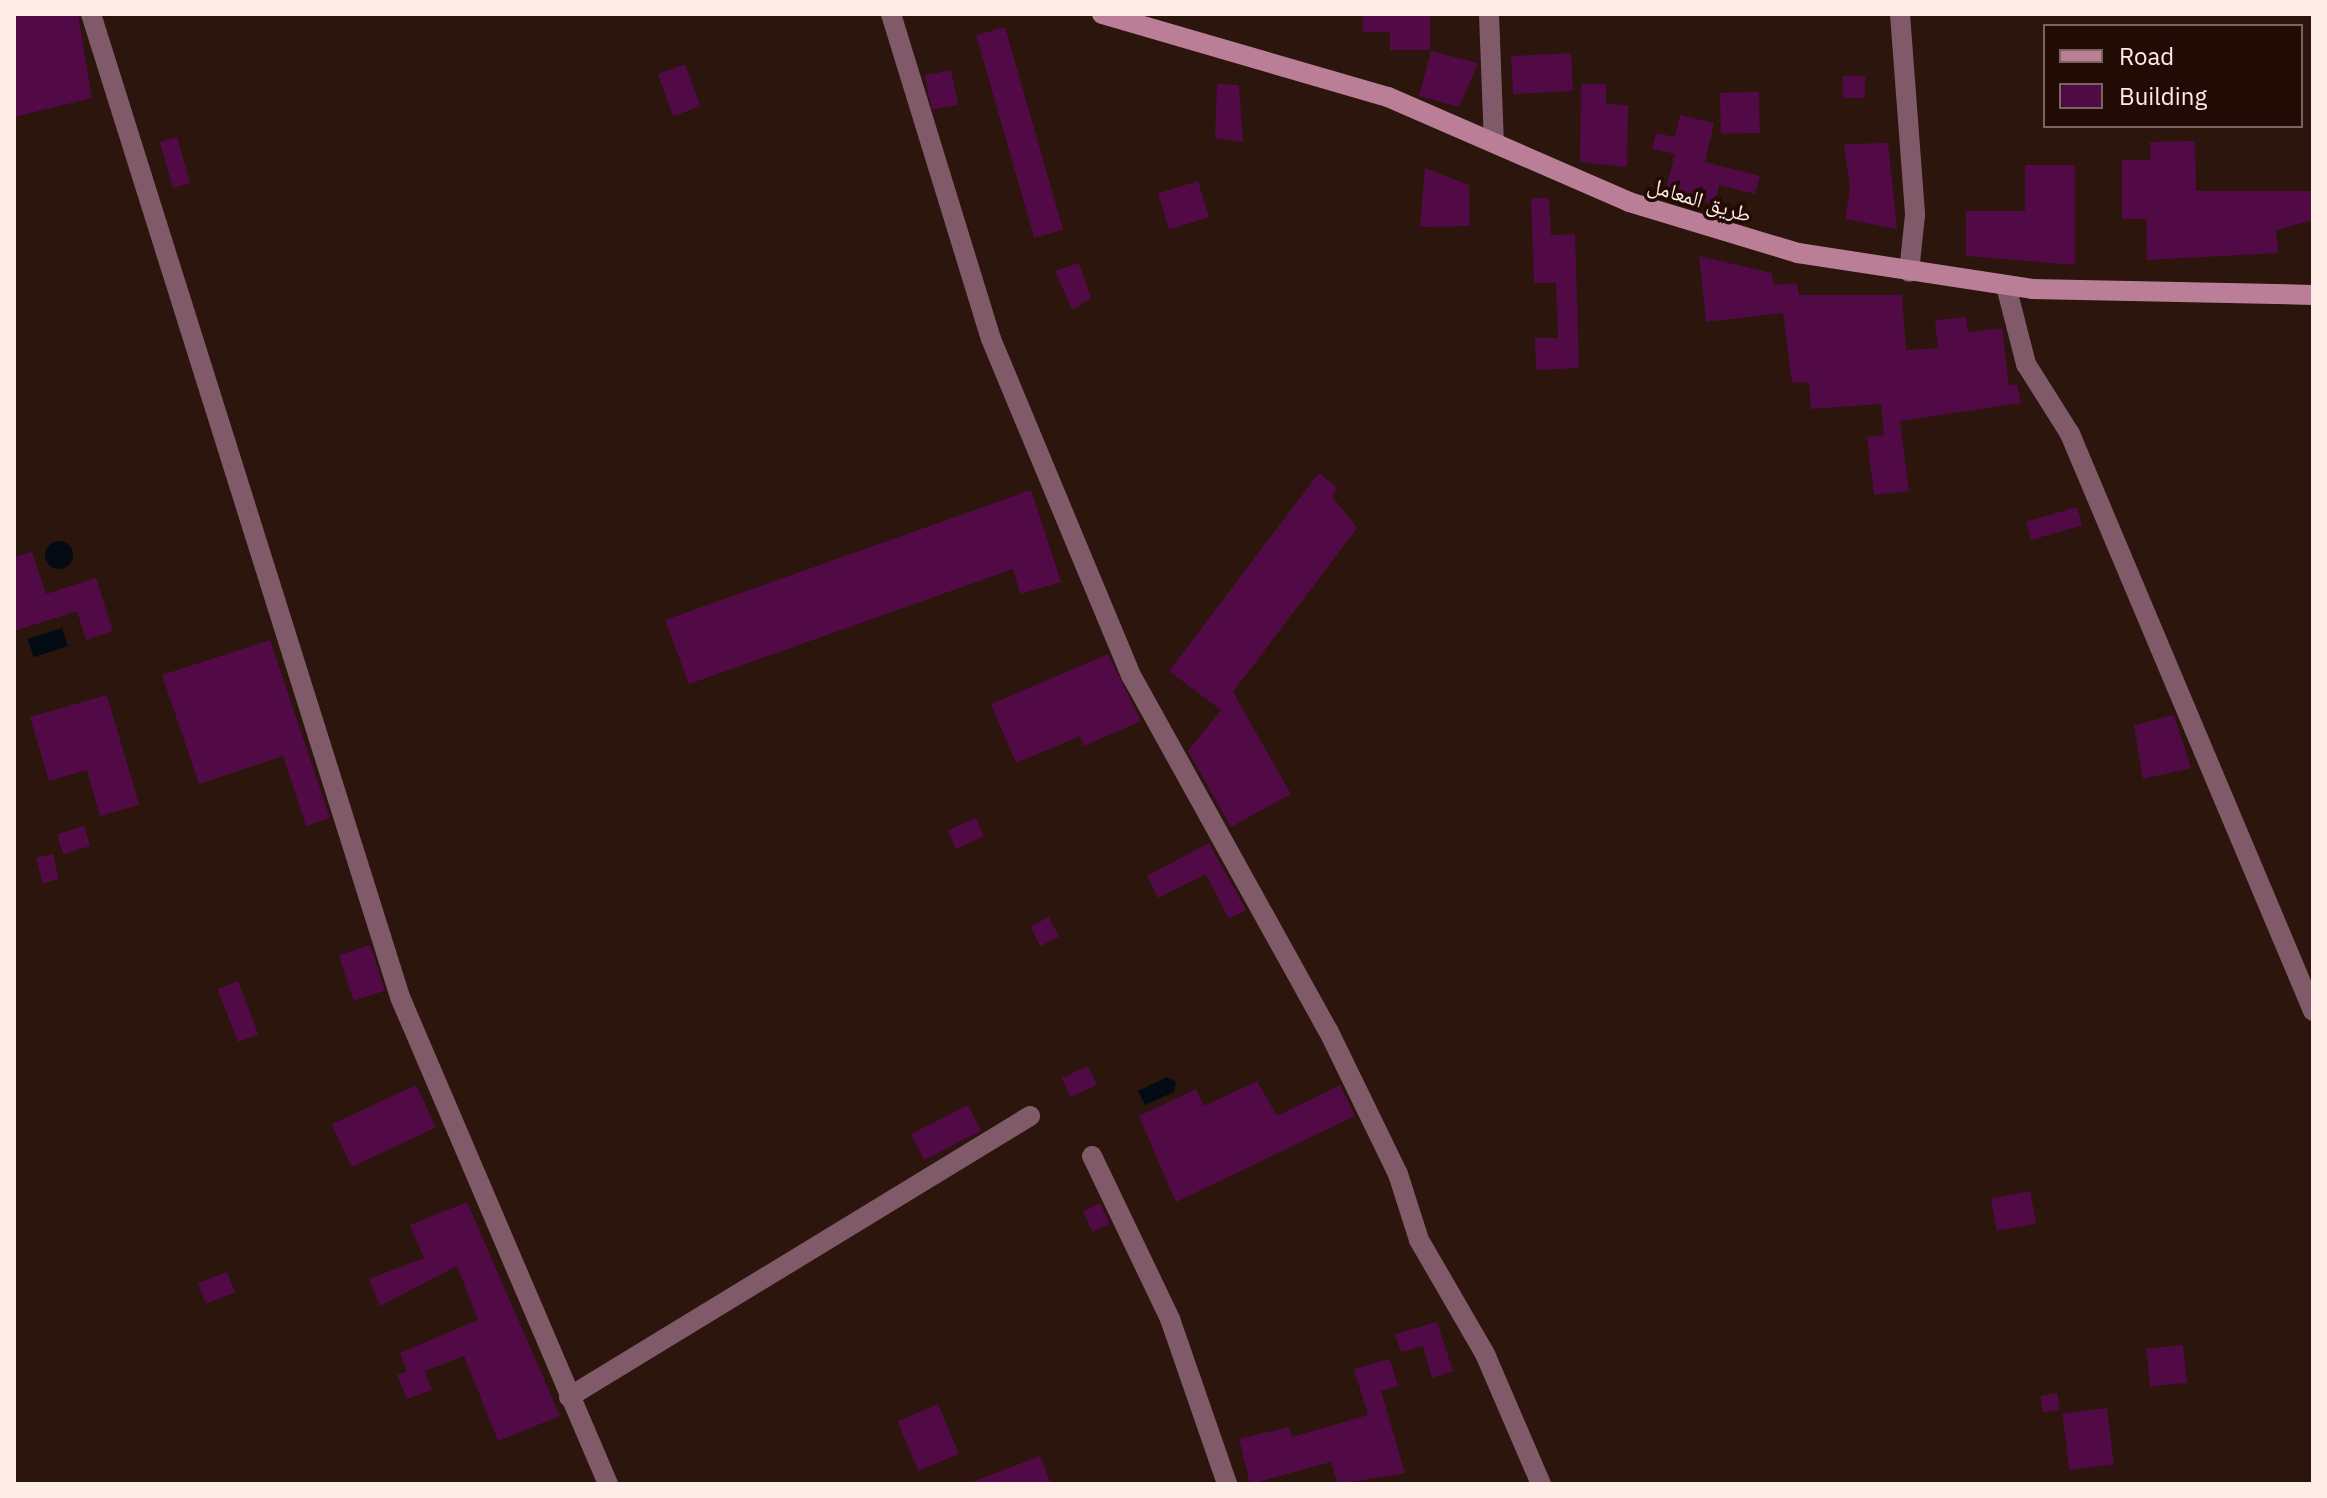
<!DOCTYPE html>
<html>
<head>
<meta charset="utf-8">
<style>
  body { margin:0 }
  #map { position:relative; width:2327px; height:1498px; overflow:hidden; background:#2b150c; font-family:"IBM Plex Sans","Noto Naskh Arabic",sans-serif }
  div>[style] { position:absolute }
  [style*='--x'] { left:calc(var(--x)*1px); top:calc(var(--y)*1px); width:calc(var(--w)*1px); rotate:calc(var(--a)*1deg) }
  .water>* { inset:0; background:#030c14; transform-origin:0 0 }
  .round { border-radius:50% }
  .building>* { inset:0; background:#520a46; transform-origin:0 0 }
  .street>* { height:20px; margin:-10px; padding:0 10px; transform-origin:10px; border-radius:10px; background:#815a6a }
  .secondary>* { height:20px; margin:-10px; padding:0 10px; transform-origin:10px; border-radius:10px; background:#bb7e97 }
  span { translate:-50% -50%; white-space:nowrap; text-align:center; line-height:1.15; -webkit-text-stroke:7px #210b04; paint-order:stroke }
  .street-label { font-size:22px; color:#feede7 }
  .frame { position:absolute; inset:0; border:16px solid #feede7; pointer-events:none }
  .legend { position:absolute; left:2043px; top:24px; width:260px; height:104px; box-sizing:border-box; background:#210b04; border:2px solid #79655f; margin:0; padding:10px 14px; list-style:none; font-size:24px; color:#feede7 }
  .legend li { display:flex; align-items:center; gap:16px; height:40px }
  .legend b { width:40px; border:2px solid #79655f }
</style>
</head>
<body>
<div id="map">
  <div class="water">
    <div class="round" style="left:45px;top:541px;width:28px;height:28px"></div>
    <div style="left:62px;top:628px;width:19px;height:36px;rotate:72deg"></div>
    <div style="clip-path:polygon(1167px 1077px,1176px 1082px,1174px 1092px,1145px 1105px,1138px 1091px)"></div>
  </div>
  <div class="building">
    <div style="clip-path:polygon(14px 14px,78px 14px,92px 98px,14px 117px)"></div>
    <div style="clip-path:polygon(1363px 14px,1430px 14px,1430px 50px,1390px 50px,1390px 32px,1363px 32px)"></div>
    <div style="left:1005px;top:27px;width:211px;height:30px;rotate:74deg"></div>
    <div style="clip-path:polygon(1431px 51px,1478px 63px,1459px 107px,1419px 96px)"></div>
    <div style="left:1571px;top:53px;width:38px;height:60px;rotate:87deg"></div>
    <div style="left:685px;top:64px;width:45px;height:29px;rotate:70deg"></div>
    <div style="left:951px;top:70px;width:35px;height:27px;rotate:78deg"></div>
    <div style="left:1865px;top:76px;width:22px;height:22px;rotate:90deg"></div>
    <div style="clip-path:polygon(1217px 84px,1239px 85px,1243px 142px,1215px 138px)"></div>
    <div style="clip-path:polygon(1581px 84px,1606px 84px,1606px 104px,1628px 105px,1627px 167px,1580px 162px)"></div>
    <div style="left:1759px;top:92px;width:41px;height:39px;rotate:89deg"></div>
    <div style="clip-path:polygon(1680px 115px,1714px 123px,1705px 162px,1760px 176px,1755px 194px,1719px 185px,1715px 204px,1665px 192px,1675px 154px,1652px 149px,1656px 133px,1675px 137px)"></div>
    <div style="left:177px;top:137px;width:48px;height:18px;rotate:74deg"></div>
    <div style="clip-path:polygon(2195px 141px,2196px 191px,2313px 191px,2313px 220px,2276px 230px,2278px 253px,2147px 260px,2146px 219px,2122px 219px,2122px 160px,2151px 160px,2150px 142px)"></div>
    <div style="clip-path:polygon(1888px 143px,1897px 229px,1845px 219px,1850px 189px,1844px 144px)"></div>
    <div style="clip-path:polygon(2025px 165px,2075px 165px,2075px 265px,1966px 256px,1966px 211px,2025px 211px)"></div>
    <div style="clip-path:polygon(1425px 168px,1469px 185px,1470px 226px,1420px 227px)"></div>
    <div style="left:1198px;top:181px;width:38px;height:42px;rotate:73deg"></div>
    <div style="clip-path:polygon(1531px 198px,1549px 198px,1551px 235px,1575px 234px,1579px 368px,1536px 370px,1535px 338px,1558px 338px,1556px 283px,1534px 283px)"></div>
    <div style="clip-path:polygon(1699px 256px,1772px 273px,1773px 285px,1797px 283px,1799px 295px,1902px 295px,1906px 350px,1938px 348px,1935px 320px,1966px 317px,1968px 332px,2002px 328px,2009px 386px,2017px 384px,2021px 403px,1900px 421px,1909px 491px,1874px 495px,1867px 437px,1884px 435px,1881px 404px,1811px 409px,1809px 382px,1792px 383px,1783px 313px,1706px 322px)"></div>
    <div style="clip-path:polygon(1079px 263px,1091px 298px,1072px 310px,1055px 271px)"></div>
    <div style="clip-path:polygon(1319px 473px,1338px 488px,1332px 496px,1357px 528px,1233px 692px,1291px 794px,1231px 827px,1188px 751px,1221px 710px,1169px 671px)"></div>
    <div style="clip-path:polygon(1031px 490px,1061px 582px,1020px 594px,1013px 569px,689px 684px,665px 620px)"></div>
    <div style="left:2077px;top:507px;width:19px;height:53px;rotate:74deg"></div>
    <div style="clip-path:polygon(32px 552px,46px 594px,96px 578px,113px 631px,86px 640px,77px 611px,14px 631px,14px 557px)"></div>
    <div style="clip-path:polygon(270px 640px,330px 818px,306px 826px,283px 756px,199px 784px,162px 675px)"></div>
    <div style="clip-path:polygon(1108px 654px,1141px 721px,1084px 746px,1080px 736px,1016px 763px,991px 704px)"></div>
    <div style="clip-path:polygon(107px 695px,139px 805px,100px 816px,87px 770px,49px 781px,30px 717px)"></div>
    <div style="clip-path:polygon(2174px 715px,2191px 768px,2143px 779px,2134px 725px)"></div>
    <div style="left:976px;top:818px;width:20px;height:31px;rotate:66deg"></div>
    <div style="left:84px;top:826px;width:21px;height:28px;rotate:73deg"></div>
    <div style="clip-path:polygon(1209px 843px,1246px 910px,1229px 919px,1206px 874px,1158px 898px,1147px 876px)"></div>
    <div style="left:53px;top:854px;width:26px;height:17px;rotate:77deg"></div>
    <div style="left:1049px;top:917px;width:22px;height:21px;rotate:63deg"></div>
    <div style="left:370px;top:945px;width:48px;height:33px;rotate:72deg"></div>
    <div style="left:238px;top:981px;width:57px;height:22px;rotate:69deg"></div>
    <div style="left:1088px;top:1066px;width:21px;height:29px;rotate:65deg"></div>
    <div style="clip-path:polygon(1257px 1081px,1277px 1116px,1340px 1085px,1355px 1116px,1176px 1202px,1139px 1116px,1196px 1089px,1204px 1106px)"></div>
    <div style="left:416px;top:1085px;width:47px;height:93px;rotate:65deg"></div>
    <div style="left:968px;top:1105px;width:29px;height:64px;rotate:63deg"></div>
    <div style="left:2030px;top:1191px;width:33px;height:40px;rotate:79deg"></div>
    <div style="clip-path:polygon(467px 1202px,560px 1416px,498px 1441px,464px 1356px,425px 1371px,432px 1390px,407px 1399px,397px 1375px,407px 1371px,400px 1353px,478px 1320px,457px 1266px,380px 1306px,369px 1279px,424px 1258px,410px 1225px)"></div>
    <div style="left:1100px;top:1203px;width:23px;height:19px;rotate:65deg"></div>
    <div style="left:227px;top:1272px;width:22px;height:31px;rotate:69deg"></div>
    <div style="clip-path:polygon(1437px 1322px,1453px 1371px,1432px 1378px,1423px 1346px,1401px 1352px,1395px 1334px)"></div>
    <div style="left:2183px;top:1345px;width:38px;height:37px;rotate:84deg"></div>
    <div style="clip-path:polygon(1390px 1359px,1398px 1386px,1381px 1391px,1405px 1473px,1338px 1484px,1331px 1462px,1250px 1484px,1239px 1439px,1289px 1427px,1292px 1437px,1368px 1415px,1354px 1369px)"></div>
    <div style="left:2057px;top:1393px;width:17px;height:17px;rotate:80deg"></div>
    <div style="left:938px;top:1404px;width:54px;height:44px;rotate:67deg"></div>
    <div style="left:2107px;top:1408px;width:57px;height:45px;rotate:83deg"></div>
    <div style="clip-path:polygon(1040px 1456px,1051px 1484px,972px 1484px,972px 1482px)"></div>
  </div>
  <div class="street">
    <div style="--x:91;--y:14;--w:1030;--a:72.55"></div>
    <div style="--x:400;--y:997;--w:530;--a:66.87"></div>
    <div style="--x:891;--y:14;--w:340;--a:72.9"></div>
    <div style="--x:991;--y:339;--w:366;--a:67.4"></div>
    <div style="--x:1132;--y:677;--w:404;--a:61"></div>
    <div style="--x:1328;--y:1030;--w:160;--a:64.1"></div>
    <div style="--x:1398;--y:1174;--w:69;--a:72.3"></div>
    <div style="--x:1419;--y:1240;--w:132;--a:59.9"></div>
    <div style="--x:1485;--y:1354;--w:142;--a:66.7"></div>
    <div style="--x:1489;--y:14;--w:128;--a:87.8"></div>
    <div style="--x:1900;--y:14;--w:202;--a:85.7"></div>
    <div style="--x:1915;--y:215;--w:57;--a:96"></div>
    <div style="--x:2006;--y:286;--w:81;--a:75.6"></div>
    <div style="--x:2026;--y:364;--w:83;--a:57.8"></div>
    <div style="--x:2070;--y:434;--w:626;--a:67.16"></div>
    <div style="--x:1092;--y:1156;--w:181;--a:64.4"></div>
    <div style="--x:1170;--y:1319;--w:175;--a:70.9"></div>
    <div style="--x:569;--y:1397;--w:540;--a:-31.36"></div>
  </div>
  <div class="secondary">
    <div style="--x:1102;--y:14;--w:298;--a:16.2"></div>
    <div style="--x:1388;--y:97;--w:263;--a:23.5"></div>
    <div style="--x:1629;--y:202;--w:177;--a:16.8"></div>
    <div style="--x:1798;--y:253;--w:237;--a:8.7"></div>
    <div style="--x:2032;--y:289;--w:281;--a:1.2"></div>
  </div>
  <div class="street-label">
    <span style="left:1700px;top:199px;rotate:17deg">طريق المعامل</span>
  </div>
  <div class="frame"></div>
  <ul class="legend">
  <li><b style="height:10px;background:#bb7e97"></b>Road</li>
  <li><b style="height:22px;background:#520a46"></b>Building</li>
  </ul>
</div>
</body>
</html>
